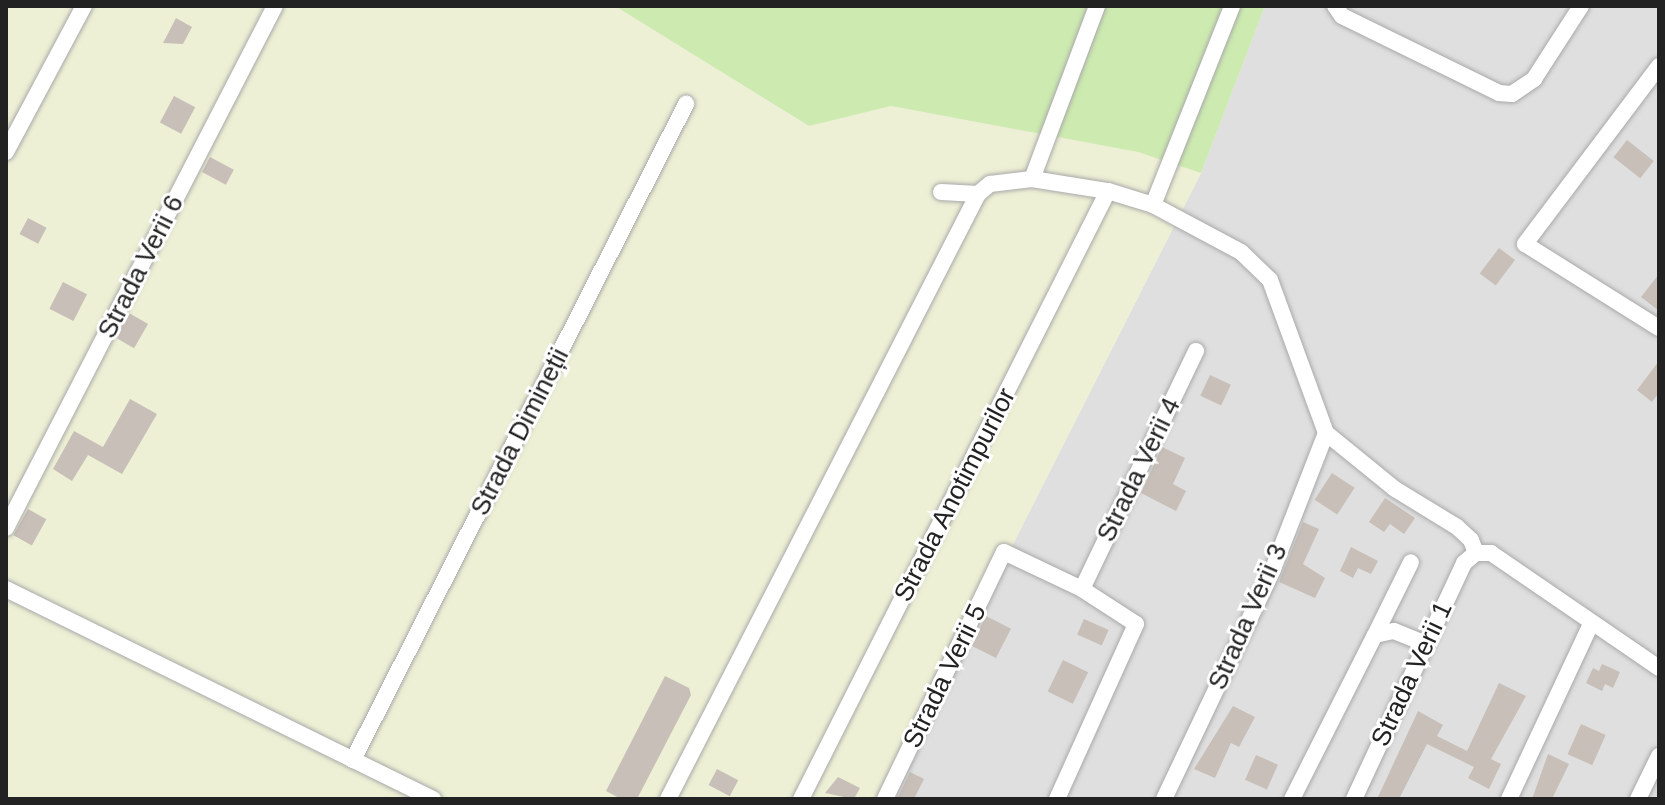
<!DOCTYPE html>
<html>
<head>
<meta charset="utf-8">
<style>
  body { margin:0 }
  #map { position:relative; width:1665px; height:805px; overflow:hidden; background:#f2efe9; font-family:Arial,sans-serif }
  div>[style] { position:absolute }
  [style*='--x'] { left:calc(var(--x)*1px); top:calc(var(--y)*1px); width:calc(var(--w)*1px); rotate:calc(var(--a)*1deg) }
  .residential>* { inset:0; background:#e0dfdf }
  .farmland>* { inset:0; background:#eef0d5 }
  .grass>* { inset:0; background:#cdebb0 }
  .building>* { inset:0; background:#c7bfb8; transform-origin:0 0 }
  .roads { filter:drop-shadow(0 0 2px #a9a9a9) drop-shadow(0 0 2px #a9a9a9) }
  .minor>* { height:16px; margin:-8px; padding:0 8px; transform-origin:8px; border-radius:8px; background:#fff }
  span { translate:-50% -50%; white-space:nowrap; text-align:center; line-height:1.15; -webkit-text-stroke:6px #fff; paint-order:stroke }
  .street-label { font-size:26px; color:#222 }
  .frame { position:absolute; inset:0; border:8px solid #222; pointer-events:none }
</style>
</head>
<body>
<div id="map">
  <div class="residential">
    <div style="clip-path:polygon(1265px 6px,1659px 6px,1659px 799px,884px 799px,1201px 173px)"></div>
  </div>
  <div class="farmland">
    <div style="clip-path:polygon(6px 6px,615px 6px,808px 126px,891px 106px,1138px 152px,1201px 173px,884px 799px,6px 799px)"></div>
  </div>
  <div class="grass">
    <div style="clip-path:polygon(615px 6px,1265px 6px,1201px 173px,1138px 152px,891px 106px,809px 126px)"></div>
  </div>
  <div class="building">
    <div style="clip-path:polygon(176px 18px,192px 27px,183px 44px,163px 43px)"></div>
    <div style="left:174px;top:96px;width:24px;height:30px;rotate:28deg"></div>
    <div style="left:1627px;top:140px;width:34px;height:22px;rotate:38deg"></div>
    <div style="left:210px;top:157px;width:27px;height:17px;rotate:28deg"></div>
    <div style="left:28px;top:218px;width:21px;height:18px;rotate:28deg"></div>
    <div style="left:1499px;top:248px;width:20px;height:32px;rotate:37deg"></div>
    <div style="clip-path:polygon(1659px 274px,1659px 311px,1641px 297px)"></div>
    <div style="left:63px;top:282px;width:27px;height:30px;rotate:27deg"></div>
    <div style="left:129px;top:313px;width:22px;height:28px;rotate:30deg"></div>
    <div style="clip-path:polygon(1659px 361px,1659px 393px,1652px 402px,1637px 390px)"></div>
    <div style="left:1210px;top:375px;width:23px;height:23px;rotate:25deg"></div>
    <div style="clip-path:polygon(130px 399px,157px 414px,122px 474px,88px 455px,72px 481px,53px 469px,74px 431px,103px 447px)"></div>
    <div style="clip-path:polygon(1162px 447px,1185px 458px,1173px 484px,1186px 491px,1176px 511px,1141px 493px)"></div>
    <div style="left:1332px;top:473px;width:27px;height:32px;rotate:33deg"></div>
    <div style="clip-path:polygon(1385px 498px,1415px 518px,1404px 534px,1390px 524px,1384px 532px,1369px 522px)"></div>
    <div style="left:28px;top:509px;width:21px;height:30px;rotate:29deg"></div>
    <div style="clip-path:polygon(1303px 522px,1319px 529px,1303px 564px,1325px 578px,1315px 598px,1279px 582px)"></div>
    <div style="clip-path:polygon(1351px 547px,1378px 561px,1371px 574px,1358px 568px,1353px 578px,1340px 571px)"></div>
    <div style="left:986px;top:616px;width:28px;height:33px;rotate:27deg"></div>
    <div style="left:1084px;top:619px;width:27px;height:17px;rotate:24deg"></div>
    <div style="left:1063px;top:660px;width:28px;height:35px;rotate:26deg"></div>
    <div style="clip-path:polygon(1602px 664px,1620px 672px,1613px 688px,1605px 684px,1602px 691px,1586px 683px,1593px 668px,1599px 671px)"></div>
    <div style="clip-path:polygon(665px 676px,689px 688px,691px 695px,637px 799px,621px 799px,606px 791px)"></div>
    <div style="clip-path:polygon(1499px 683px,1526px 696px,1491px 759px,1501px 764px,1489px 789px,1468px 778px,1474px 767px,1427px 744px,1399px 799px,1377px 799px,1418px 711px,1443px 725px,1437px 736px,1467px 751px)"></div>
    <div style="clip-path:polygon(1233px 706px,1255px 717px,1239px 747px,1231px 743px,1215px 778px,1194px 769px)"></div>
    <div style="left:1581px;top:724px;width:27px;height:33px;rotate:24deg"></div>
    <div style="clip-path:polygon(1548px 754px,1569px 764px,1552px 799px,1532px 799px)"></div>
    <div style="left:1256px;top:755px;width:24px;height:27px;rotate:24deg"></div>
    <div style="left:717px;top:769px;width:24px;height:18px;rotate:28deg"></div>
    <div style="clip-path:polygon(910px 772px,924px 779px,914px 799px,897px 799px)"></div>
    <div style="clip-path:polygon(838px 777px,860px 788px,854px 799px,825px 793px)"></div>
  </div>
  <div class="roads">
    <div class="minor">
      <div style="--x:1335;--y:6;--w:12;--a:55"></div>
      <div style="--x:1342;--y:16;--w:175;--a:26.1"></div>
      <div style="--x:1499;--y:93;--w:13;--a:4"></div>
      <div style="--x:1512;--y:94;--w:27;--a:-34"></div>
      <div style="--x:1534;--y:79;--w:87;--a:-57.2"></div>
      <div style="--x:1659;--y:66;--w:223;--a:127"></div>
      <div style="--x:1525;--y:244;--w:158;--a:32.1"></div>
      <div style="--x:6;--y:152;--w:166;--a:-61.9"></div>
      <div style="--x:1032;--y:179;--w:185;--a:-69.4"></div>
      <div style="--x:941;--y:192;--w:37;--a:3"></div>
      <div style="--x:978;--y:194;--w:16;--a:-40"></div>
      <div style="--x:990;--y:184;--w:42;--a:-6.8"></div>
      <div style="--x:1032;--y:179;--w:77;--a:9"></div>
      <div style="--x:1108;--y:191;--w:47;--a:17.3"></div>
      <div style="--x:1153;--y:205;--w:100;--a:28.1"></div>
      <div style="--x:1241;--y:252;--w:40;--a:44"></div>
      <div style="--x:1270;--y:280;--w:163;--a:69.9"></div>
      <div style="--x:1153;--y:205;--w:214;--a:-68.3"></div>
      <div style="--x:1326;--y:433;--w:89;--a:39.1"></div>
      <div style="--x:1395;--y:489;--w:73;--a:31.5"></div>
      <div style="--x:1457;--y:527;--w:19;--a:43"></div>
      <div style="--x:1471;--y:540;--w:14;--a:69"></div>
      <div style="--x:6;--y:528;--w:587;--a:-62.74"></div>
      <div style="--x:1476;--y:553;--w:15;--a:0"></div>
      <div style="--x:1491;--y:553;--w:204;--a:34.4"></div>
      <div style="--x:6;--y:589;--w:476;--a:26.2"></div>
      <div style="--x:1375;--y:635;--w:81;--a:-63.7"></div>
      <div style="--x:353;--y:760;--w:736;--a:-63.09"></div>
      <div style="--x:668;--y:799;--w:680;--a:-62.87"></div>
      <div style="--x:801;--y:799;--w:681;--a:-63.21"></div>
      <div style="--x:885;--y:799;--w:274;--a:-64.3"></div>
      <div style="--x:1004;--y:552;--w:86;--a:25.4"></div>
      <div style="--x:1057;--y:799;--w:192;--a:-65.7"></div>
      <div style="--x:1136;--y:624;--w:64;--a:-147.1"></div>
      <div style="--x:1082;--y:589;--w:264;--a:-64.4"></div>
      <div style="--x:1164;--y:799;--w:255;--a:-64.6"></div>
      <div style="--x:1273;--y:569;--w:146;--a:-68.7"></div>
      <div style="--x:1292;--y:799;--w:184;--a:-63.2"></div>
      <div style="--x:1375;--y:635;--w:19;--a:-12"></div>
      <div style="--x:1394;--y:631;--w:35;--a:22"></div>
      <div style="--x:1354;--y:799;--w:260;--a:-65"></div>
      <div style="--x:1464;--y:563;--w:16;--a:-40"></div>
      <div style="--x:1509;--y:799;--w:195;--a:-64.9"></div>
      <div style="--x:1638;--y:799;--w:48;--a:-64"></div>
    </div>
  </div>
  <div class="street-label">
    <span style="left:141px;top:267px;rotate:-63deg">Strada Verii 6</span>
    <span style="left:520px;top:432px;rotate:-63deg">Strada Dimineții</span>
    <span style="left:1139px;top:470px;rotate:-64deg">Strada Verii 4</span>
    <span style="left:955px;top:495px;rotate:-63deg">Strada Anotimpurilor</span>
    <span style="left:1248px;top:617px;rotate:-66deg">Strada Verii 3</span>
    <span style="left:1412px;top:674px;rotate:-65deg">Strada Verii 1</span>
    <span style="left:945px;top:676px;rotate:-64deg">Strada Verii 5</span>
  </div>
  <div class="frame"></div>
</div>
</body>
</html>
